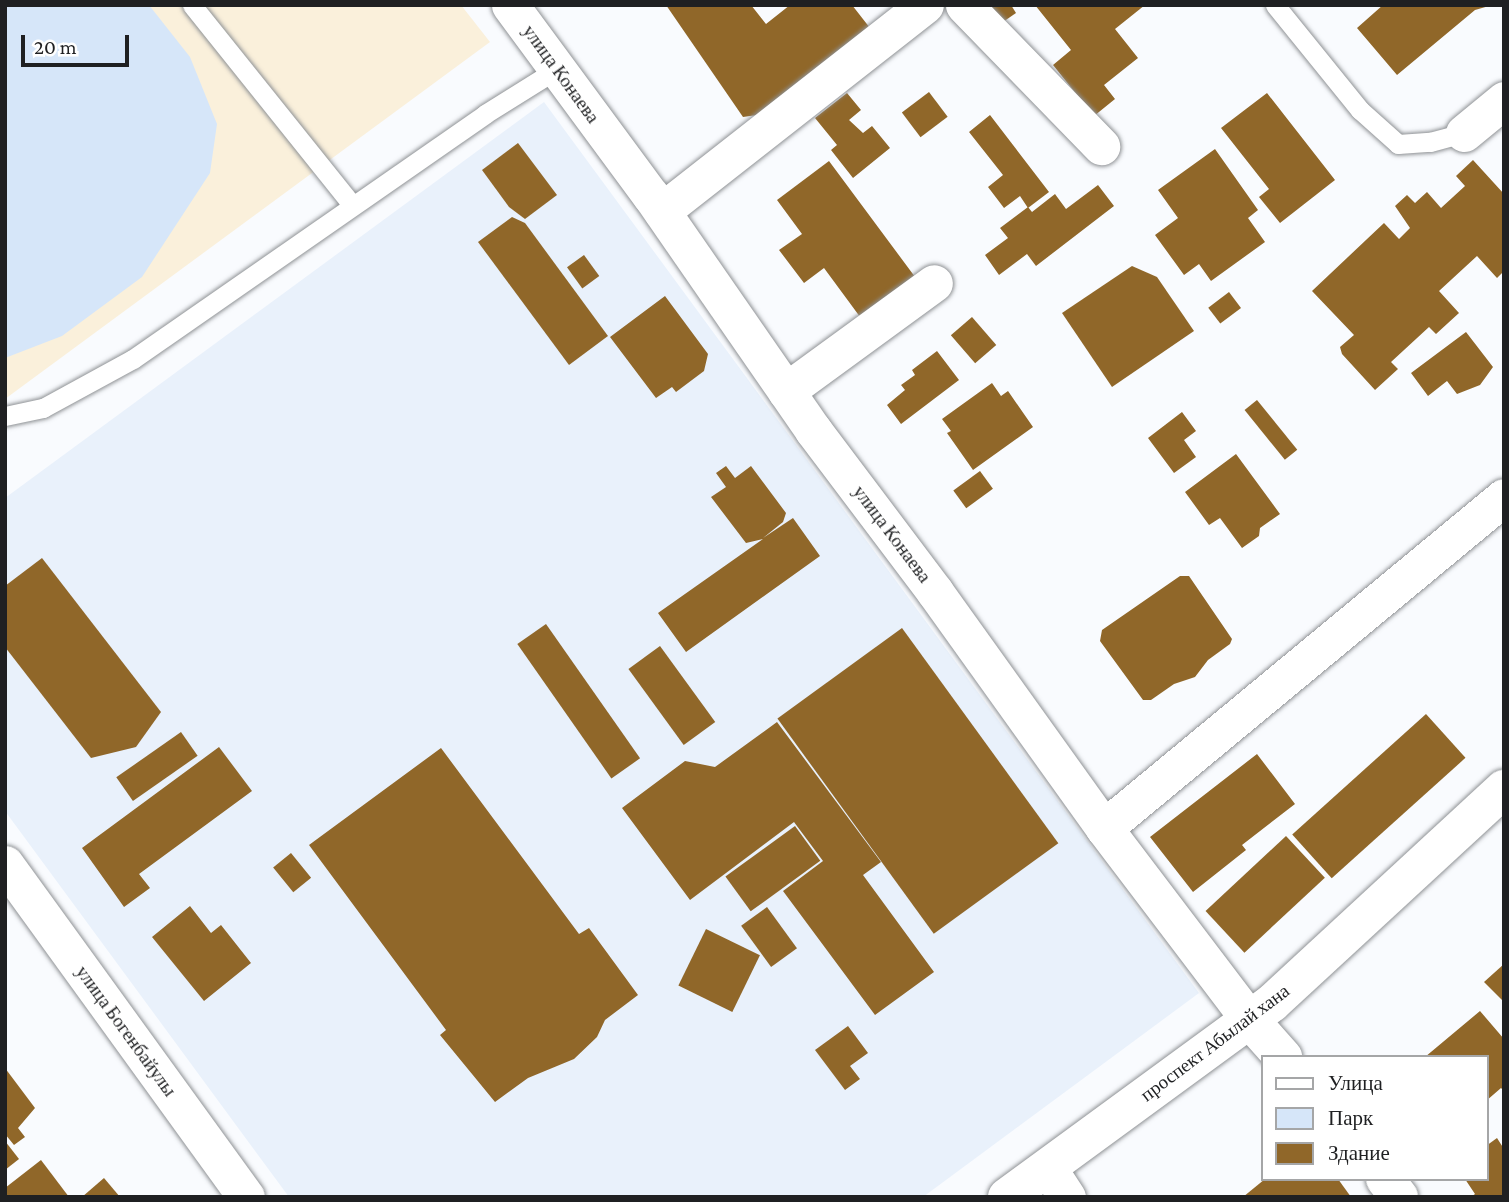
<!DOCTYPE html>
<html>
<head>
<meta charset="utf-8">
<style>
  body { margin:0 }
  #map { position:relative; width:1509px; height:1202px; overflow:hidden; background:#f9fbfe; font-family:"Crimson Pro",serif }
  div>[style] { position:absolute }
  [style*='--x'] { left:calc(var(--x)*1px); top:calc(var(--y)*1px); width:calc(var(--w)*1px); rotate:calc(var(--a)*1deg) }
  .built>* { inset:0; background:#e9f1fb }
  .education>* { inset:0; background:#faf0db }
  .green>* { inset:0; background:#d6e6f9 }
  .building>* { inset:0; background:#906729; transform-origin:0 0 }
  .roads { filter:drop-shadow(0 0 2px #8f9295) drop-shadow(0 0 2px #8f9295) }
  .service>* { height:19px; margin:-9.5px; padding:0 9.5px; transform-origin:9.5px; border-radius:9.5px; background:#fff }
  .minor>* { height:37px; margin:-18.5px; padding:0 18.5px; transform-origin:18.5px; border-radius:18.5px; background:#fff }
  .tertiary>* { height:38px; margin:-19px; padding:0 19px; transform-origin:19px; border-radius:19px; background:#fff }
  .secondary>* { height:38px; margin:-19px; padding:0 19px; transform-origin:19px; border-radius:19px; background:#fff }
  span { translate:-50% -50%; white-space:nowrap; text-align:center; line-height:1.15; -webkit-text-stroke:5px #fff; paint-order:stroke }
  .street-label { font-size:19px; color:#1f2022 }
  .frame { position:absolute; inset:0; border:7px solid #1f2022; pointer-events:none }
  .legend { position:absolute; left:1261px; top:1055px; width:228px; height:126px; box-sizing:border-box; background:#fff; border:2px solid #a5a6a7; margin:0; padding:9px 12px; list-style:none; font-size:21px; color:#1f2022 }
  .legend li { display:flex; align-items:center; gap:14px; height:35px }
  .legend b { width:35px; border:2px solid #a5a6a7 }
  .scale { position:absolute; left:21px; top:35px; width:108px; height:32px; box-sizing:border-box; border:4px solid #1f2022; border-top:0; padding-left:9px; font-size:21px; line-height:24px; white-space:nowrap; color:#1f2022; -webkit-text-stroke:5px #fff; paint-order:stroke }
</style>
</head>
<body>
<div id="map">
  <div class="built">
    <div style="clip-path:polygon(544px 102px,1199px 993px,923px 1197px,289px 1197px,5px 811px,5px 498px)"></div>
  </div>
  <div class="education">
    <div style="clip-path:polygon(5px 5px,461px 5px,490px 42px,5px 399px)"></div>
  </div>
  <div class="green">
    <div style="clip-path:polygon(5px 5px,149px 5px,190px 57px,217px 124px,210px 173px,142px 277px,62px 336px,5px 358px)"></div>
  </div>
  <div class="building">
    <div style="clip-path:polygon(666px 5px,751px 5px,766px 24px,790px 5px,852px 5px,877px 37px,786px 111px,743px 117px)"></div>
    <div style="clip-path:polygon(986px 5px,1011px 5px,1016px 13px,1000px 24px)"></div>
    <div style="clip-path:polygon(1035px 5px,1145px 5px,1115px 29px,1138px 58px,1104px 85px,1115px 99px,1094px 116px,1053px 65px,1071px 50px)"></div>
    <div style="clip-path:polygon(1383px 5px,1488px 5px,1489px 6px,1475px 10px,1397px 75px,1357px 28px)"></div>
    <div style="left:929px;top:92px;width:31px;height:34px;rotate:53deg"></div>
    <div style="clip-path:polygon(847px 93px,861px 110px,849px 120px,863px 133px,872px 126px,890px 148px,853px 178px,831px 150px,837px 145px,815px 118px)"></div>
    <div style="clip-path:polygon(1267px 93px,1335px 180px,1280px 223px,1259px 197px,1269px 189px,1221px 128px)"></div>
    <div style="clip-path:polygon(990px 115px,1049px 192px,1028px 208px,1020px 196px,1004px 208px,988px 187px,1003px 175px,969px 132px)"></div>
    <div style="clip-path:polygon(518px 143px,557px 195px,525px 219px,509px 207px,482px 170px)"></div>
    <div style="clip-path:polygon(1215px 149px,1258px 210px,1248px 218px,1265px 242px,1211px 281px,1199px 264px,1184px 275px,1155px 235px,1178px 218px,1158px 190px)"></div>
    <div style="clip-path:polygon(1473px 160px,1504px 194px,1504px 271px,1497px 278px,1477px 256px,1439px 291px,1459px 313px,1436px 334px,1429px 327px,1391px 362px,1398px 369px,1375px 390px,1342px 354px,1340px 347px,1354px 335px,1312px 291px,1384px 223px,1399px 239px,1410px 228px,1395px 206px,1407px 195px,1415px 203px,1427px 192px,1441px 208px,1465px 186px,1456px 176px)"></div>
    <div style="clip-path:polygon(829px 161px,921px 285px,866px 325px,824px 268px,804px 283px,779px 250px,802px 234px,777px 200px)"></div>
    <div style="clip-path:polygon(1098px 185px,1114px 206px,1036px 266px,1027px 254px,999px 275px,985px 255px,1008px 238px,1000px 228px,1028px 207px,1032px 212px,1055px 194px,1066px 209px)"></div>
    <div style="clip-path:polygon(512px 217px,525px 223px,608px 336px,569px 365px,478px 242px)"></div>
    <div style="left:584px;top:255px;width:26px;height:21px;rotate:54deg"></div>
    <div style="clip-path:polygon(1132px 266px,1157px 277px,1194px 331px,1112px 387px,1062px 313px)"></div>
    <div style="left:1229px;top:292px;width:20px;height:26px;rotate:53deg"></div>
    <div style="clip-path:polygon(665px 296px,708px 354px,704px 371px,676px 392px,672px 387px,656px 398px,610px 337px)"></div>
    <div style="left:972px;top:317px;width:37px;height:28px;rotate:49deg"></div>
    <div style="clip-path:polygon(1466px 332px,1493px 367px,1480px 385px,1457px 394px,1447px 381px,1428px 396px,1411px 373px)"></div>
    <div style="clip-path:polygon(937px 351px,959px 380px,901px 424px,887px 405px,905px 390px,901px 385px,915px 375px,912px 370px)"></div>
    <div style="clip-path:polygon(992px 383px,1001px 396px,1008px 391px,1033px 427px,973px 470px,947px 433px,951px 431px,942px 419px)"></div>
    <div style="left:1257px;top:400px;width:64px;height:16px;rotate:51deg"></div>
    <div style="clip-path:polygon(1182px 412px,1196px 431px,1184px 440px,1196px 457px,1174px 473px,1148px 438px)"></div>
    <div style="clip-path:polygon(1236px 454px,1280px 514px,1260px 528px,1259px 536px,1242px 548px,1220px 518px,1209px 525px,1185px 492px)"></div>
    <div style="clip-path:polygon(726px 466px,735px 478px,751px 466px,786px 513px,783px 522px,763px 538px,793px 518px,820px 556px,686px 652px,658px 613px,763px 539px,746px 543px,711px 497px,726px 487px,716px 473px)"></div>
    <div style="left:980px;top:471px;width:22px;height:33px;rotate:54deg"></div>
    <div style="clip-path:polygon(42px 558px,161px 712px,136px 747px,91px 758px,5px 647px,5px 586px)"></div>
    <div style="clip-path:polygon(1180px 576px,1189px 576px,1232px 639px,1230px 644px,1208px 660px,1195px 677px,1174px 684px,1151px 700px,1143px 700px,1100px 641px,1102px 630px)"></div>
    <div style="left:546px;top:624px;width:164px;height:35px;rotate:55deg"></div>
    <div style="left:902px;top:628px;width:266px;height:154px;rotate:54deg"></div>
    <div style="left:660px;top:646px;width:94px;height:39px;rotate:54deg"></div>
    <div style="left:1426px;top:714px;width:59px;height:180px;rotate:48deg"></div>
    <div style="clip-path:polygon(777px 722px,881px 862px,863px 875px,934px 972px,875px 1015px,783px 891px,823px 861px,794px 822px,690px 900px,622px 808px,685px 761px,715px 767px)"></div>
    <div style="left:181px;top:732px;width:29px;height:79px;rotate:55deg"></div>
    <div style="clip-path:polygon(219px 747px,252px 791px,139px 874px,150px 888px,124px 907px,82px 848px)"></div>
    <div style="clip-path:polygon(441px 748px,579px 934px,589px 928px,638px 995px,605px 1020px,597px 1037px,574px 1059px,528px 1078px,495px 1102px,440px 1035px,446px 1030px,309px 845px)"></div>
    <div style="clip-path:polygon(1257px 754px,1295px 804px,1242px 845px,1246px 850px,1193px 892px,1150px 837px)"></div>
    <div style="left:795px;top:826px;width:43px;height:86px;rotate:54deg"></div>
    <div style="left:1286px;top:836px;width:57px;height:110px;rotate:47deg"></div>
    <div style="left:291px;top:853px;width:32px;height:23px;rotate:51deg"></div>
    <div style="clip-path:polygon(190px 906px,211px 933px,221px 925px,251px 963px,204px 1001px,152px 937px)"></div>
    <div style="left:767px;top:907px;width:51px;height:32px;rotate:54deg"></div>
    <div style="left:706px;top:929px;width:60px;height:63px;rotate:26deg"></div>
    <div style="clip-path:polygon(1504px 964px,1504px 1002px,1484px 982px)"></div>
    <div style="clip-path:polygon(1480px 1011px,1504px 1039px,1504px 1091px,1501px 1088px,1486px 1101px,1486px 1057px,1425px 1057px)"></div>
    <div style="clip-path:polygon(848px 1026px,868px 1053px,850px 1066px,860px 1079px,845px 1090px,815px 1050px)"></div>
    <div style="clip-path:polygon(5px 1068px,35px 1108px,18px 1128px,25px 1137px,14px 1145px,5px 1134px)"></div>
    <div style="clip-path:polygon(1497px 1138px,1504px 1149px,1504px 1197px,1471px 1197px,1475px 1194px,1465px 1179px,1486px 1179px,1486px 1146px)"></div>
    <div style="clip-path:polygon(5px 1141px,19px 1159px,5px 1170px)"></div>
    <div style="clip-path:polygon(41px 1160px,69px 1197px,5px 1197px,5px 1188px)"></div>
    <div style="clip-path:polygon(104px 1178px,120px 1197px,82px 1197px)"></div>
    <div style="clip-path:polygon(1265px 1179px,1338px 1179px,1351px 1197px,1243px 1197px)"></div>
  </div>
  <div class="roads">
    <div class="service">
      <div style="--x:192;--y:5;--w:256;--a:51.3"></div>
      <div style="--x:1275;--y:5;--w:135;--a:51"></div>
      <div style="--x:1360;--y:110;--w:51;--a:41.8"></div>
      <div style="--x:1398;--y:144;--w:32;--a:-4"></div>
      <div style="--x:1430;--y:142;--w:35;--a:-15"></div>
      <div style="--x:5;--y:416;--w:39;--a:-12"></div>
      <div style="--x:43;--y:408;--w:102;--a:-28.6"></div>
      <div style="--x:133;--y:359;--w:429;--a:-34.8"></div>
      <div style="--x:485;--y:114;--w:85;--a:-32"></div>
    </div>
    <div class="minor">
      <div style="--x:510;--y:5;--w:237;--a:53.6"></div>
      <div style="--x:651;--y:196;--w:285;--a:55.3"></div>
      <div style="--x:813;--y:430;--w:203;--a:53"></div>
      <div style="--x:935;--y:592;--w:290;--a:54.4"></div>
      <div style="--x:1104;--y:828;--w:241;--a:52.8"></div>
      <div style="--x:964;--y:5;--w:197;--a:45.8"></div>
      <div style="--x:1464;--y:133;--w:52;--a:-39.5"></div>
      <div style="--x:662;--y:211;--w:334;--a:-38.1"></div>
      <div style="--x:786;--y:391;--w:183;--a:-36.1"></div>
      <div style="--x:1104;--y:828;--w:519;--a:-39.61"></div>
      <div style="--x:5;--y:864;--w:411;--a:54.1"></div>
      <div style="--x:1048;--y:1168;--w:35;--a:57"></div>
    </div>
    <div class="tertiary">
      <div style="--x:1250;--y:1020;--w:50;--a:48.3"></div>
      <div style="--x:1385;--y:1179;--w:23;--a:52"></div>
    </div>
    <div class="secondary">
      <div style="--x:1007;--y:1197;--w:328;--a:-36.2"></div>
      <div style="--x:1272;--y:1003;--w:316;--a:-42.7"></div>
    </div>
  </div>
  <div class="street-label">
    <span style="left:561px;top:74px;rotate:54deg">улица Конаева</span>
    <span style="left:892px;top:534px;rotate:53deg">улица Конаева</span>
    <span style="left:126px;top:1031px;rotate:54deg">улица Богенбайулы</span>
    <span style="left:1215px;top:1043px;rotate:-37deg">проспект Абылай хана</span>
  </div>
  <div class="frame"></div>
  <ul class="legend">
  <li><b style="height:9px;background:#fff"></b>Улица</li>
  <li><b style="height:19px;background:#d6e6f9"></b>Парк</li>
  <li><b style="height:19px;background:#906729"></b>Здание</li>
  </ul>
  <div class="scale">20 m</div>
</div>
</body>
</html>
